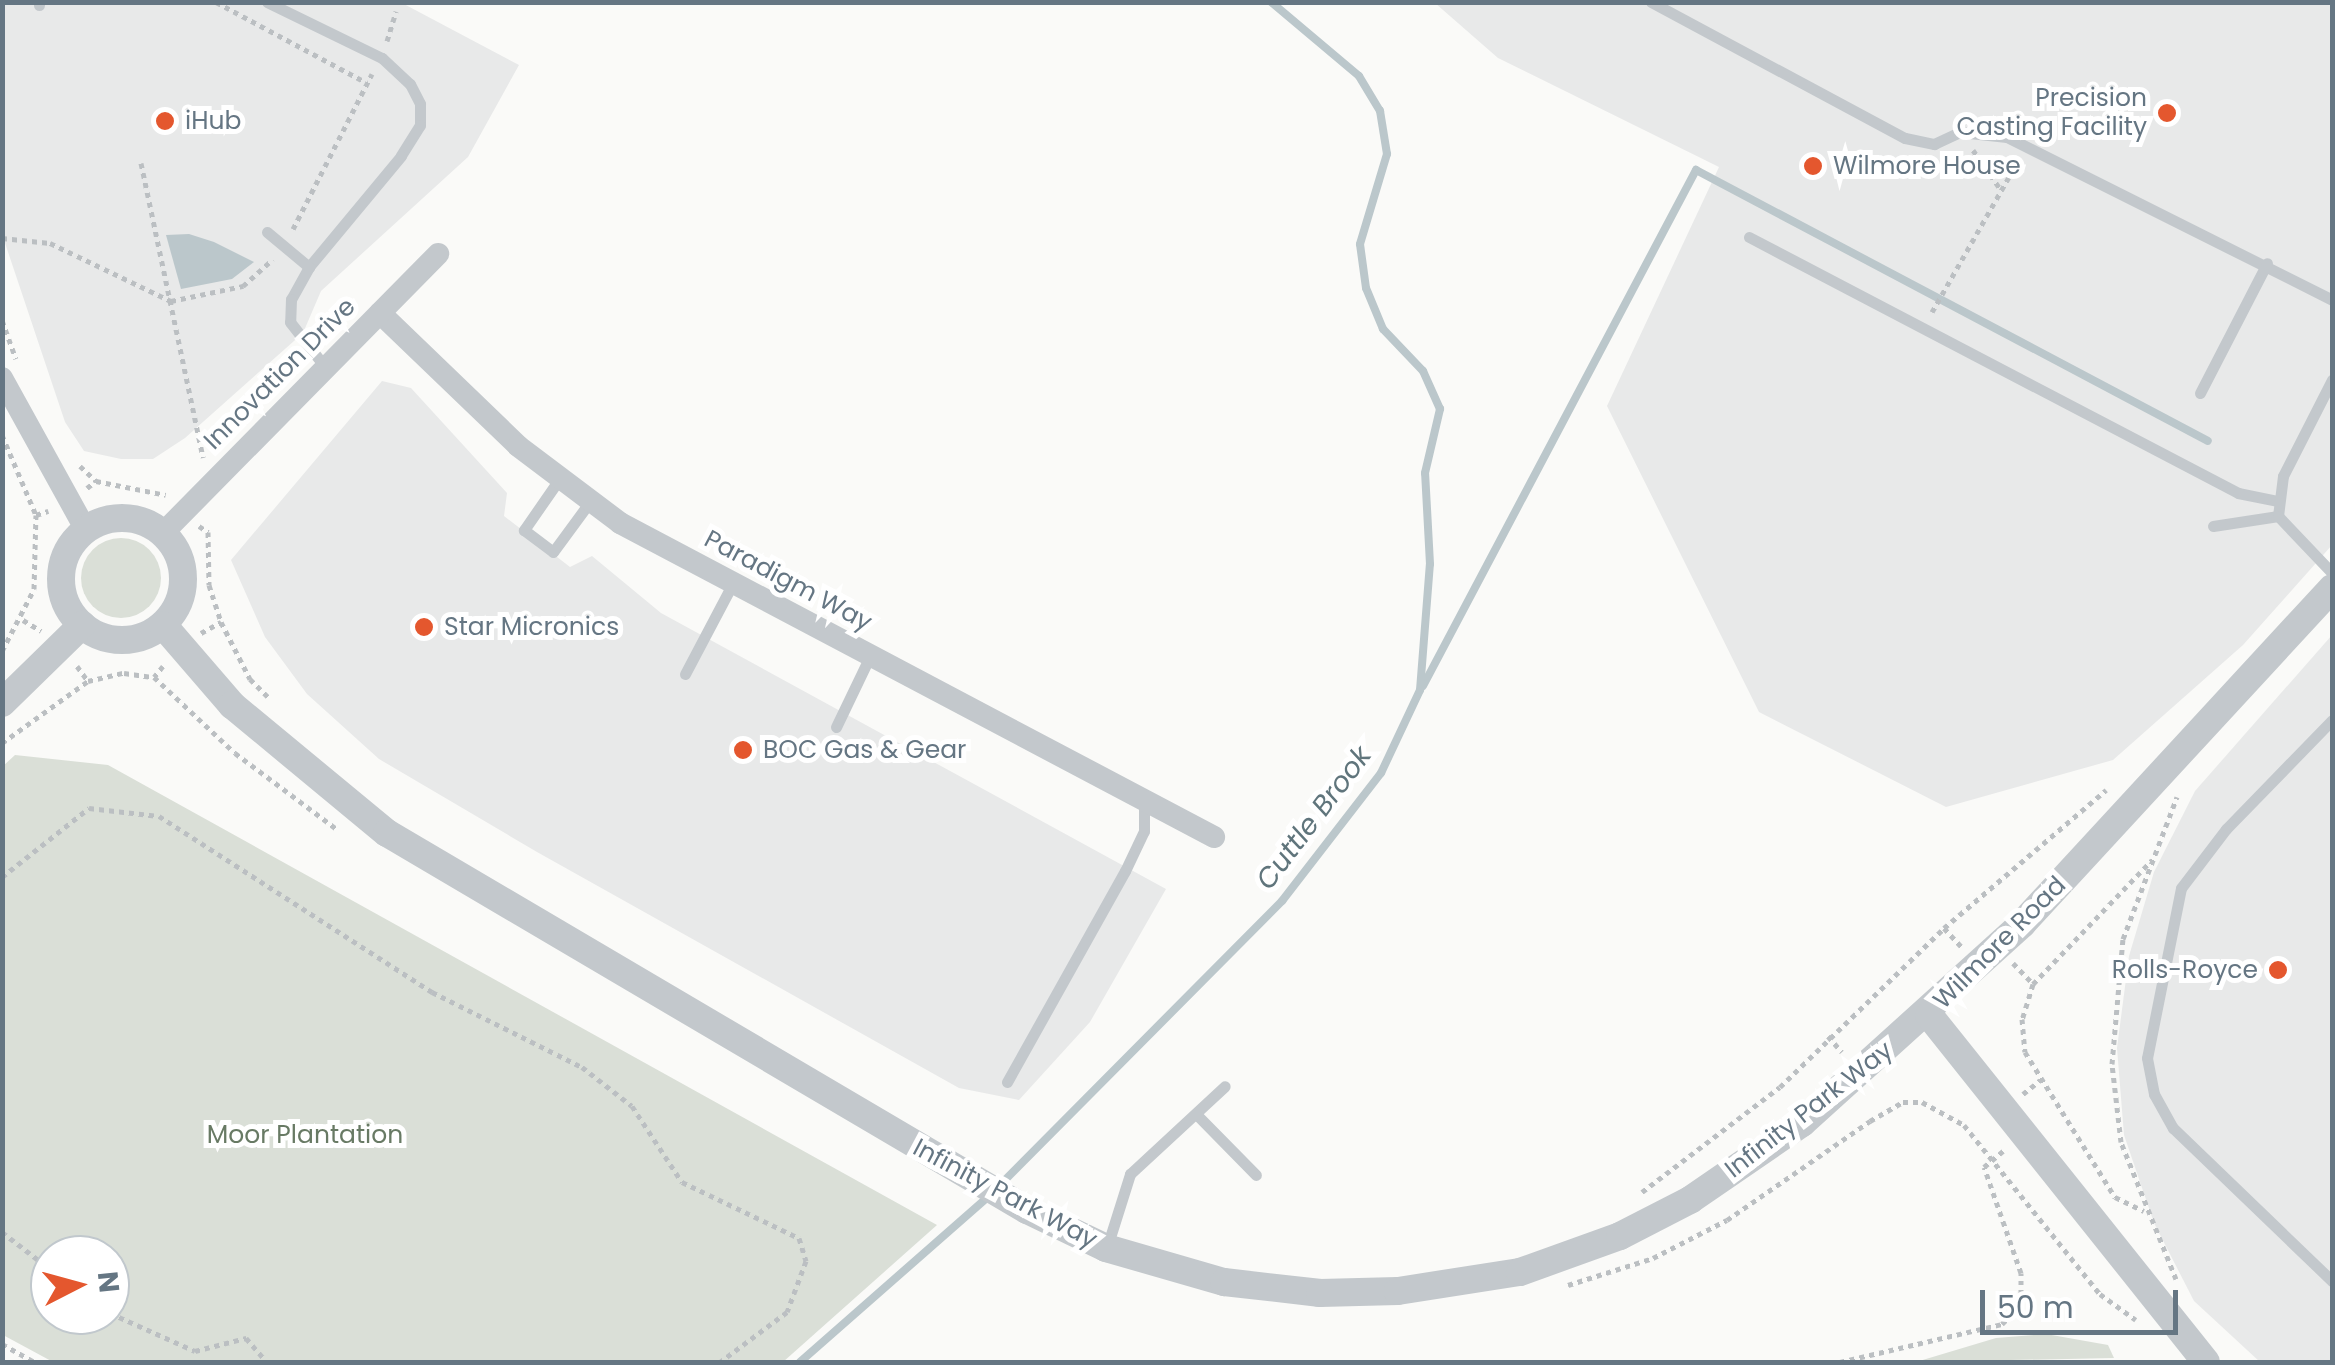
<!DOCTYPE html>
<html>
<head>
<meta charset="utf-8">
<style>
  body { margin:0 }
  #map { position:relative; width:2335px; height:1365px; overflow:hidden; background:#fafaf8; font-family:Poppins,sans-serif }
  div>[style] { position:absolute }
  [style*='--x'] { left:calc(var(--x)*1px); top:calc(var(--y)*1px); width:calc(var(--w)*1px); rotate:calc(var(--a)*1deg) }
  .built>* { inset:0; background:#e8e9e9 }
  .green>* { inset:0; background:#dadfd7 }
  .round { border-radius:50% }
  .water>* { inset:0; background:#bbc7cb }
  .stream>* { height:8px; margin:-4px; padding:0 4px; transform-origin:4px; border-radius:4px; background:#bbc7cb }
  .path>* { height:5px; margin-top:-2.5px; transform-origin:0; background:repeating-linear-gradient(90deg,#bbbfc2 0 5px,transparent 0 10px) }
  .service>* { height:11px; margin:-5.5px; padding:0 5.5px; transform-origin:5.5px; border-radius:5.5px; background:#c3c8cc }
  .minor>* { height:22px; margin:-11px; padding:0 11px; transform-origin:11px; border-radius:11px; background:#c3c8cc }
  .tertiary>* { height:28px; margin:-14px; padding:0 14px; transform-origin:14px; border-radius:14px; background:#c3c8cc }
  .tertiary>.ring { margin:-14px; padding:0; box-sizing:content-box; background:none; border:28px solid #c3c8cc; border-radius:50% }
  .dots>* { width:28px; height:28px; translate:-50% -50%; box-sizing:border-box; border:5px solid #fff; border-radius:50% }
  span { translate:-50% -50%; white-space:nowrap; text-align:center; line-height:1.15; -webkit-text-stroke:10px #fff; paint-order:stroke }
  .poi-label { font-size:25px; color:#657683 }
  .right { translate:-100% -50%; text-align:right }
  .left { translate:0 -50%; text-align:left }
  .street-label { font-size:25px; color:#657683 }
  .park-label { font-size:25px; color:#687a64 }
  .water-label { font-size:28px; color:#60757c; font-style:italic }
  .frame { position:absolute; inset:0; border:5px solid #657683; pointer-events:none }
  .north { position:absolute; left:30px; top:1235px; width:100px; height:100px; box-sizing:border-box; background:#fff; border:2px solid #c1c8cd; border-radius:50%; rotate:84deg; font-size:28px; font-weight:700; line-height:40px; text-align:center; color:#657683 }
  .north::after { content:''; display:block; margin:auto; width:35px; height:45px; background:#e4572e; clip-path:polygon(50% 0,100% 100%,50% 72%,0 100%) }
  .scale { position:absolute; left:1980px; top:1290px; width:198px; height:45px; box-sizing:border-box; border:5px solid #657683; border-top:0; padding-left:12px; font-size:30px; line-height:35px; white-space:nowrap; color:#657683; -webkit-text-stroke:8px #fff; paint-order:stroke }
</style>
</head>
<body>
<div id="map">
  <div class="built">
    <div style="clip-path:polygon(2px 3px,402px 3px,519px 65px,468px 157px,321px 291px,303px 333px,185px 438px,153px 459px,121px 459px,84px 451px,65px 422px,3px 237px)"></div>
    <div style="clip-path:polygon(1435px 3px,2332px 3px,2332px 545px,2243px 645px,2113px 760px,1946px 807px,1759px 712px,1607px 406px,1719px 167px,1498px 58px)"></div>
    <div style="clip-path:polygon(382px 381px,411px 388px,507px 493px,504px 516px,570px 567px,592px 556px,661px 613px,1166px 889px,1090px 1022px,1019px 1100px,959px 1088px,537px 852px,379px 759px,307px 694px,265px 637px,231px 560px)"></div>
    <div style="clip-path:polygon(2332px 635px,2332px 1362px,2260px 1362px,2194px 1301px,2154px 1223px,2124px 1135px,2117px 1048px,2129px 956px,2154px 872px,2195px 791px)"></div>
  </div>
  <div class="green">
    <div class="round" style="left:81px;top:538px;width:80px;height:80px"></div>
    <div style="clip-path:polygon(evenodd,15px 755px,108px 765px,937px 1225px,783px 1362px,53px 1362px,3px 1335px,2px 767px,15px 755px,50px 1255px,110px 1255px,110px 1315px,50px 1315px,50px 1255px)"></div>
    <div style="clip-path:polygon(2046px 1334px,2108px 1345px,2114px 1358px,1916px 1362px,1996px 1338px)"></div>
  </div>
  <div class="water">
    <div style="clip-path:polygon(189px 234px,214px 242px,254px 262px,232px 279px,181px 289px,166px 235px)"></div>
  </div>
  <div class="stream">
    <div style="--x:1423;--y:686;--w:584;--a:-62.12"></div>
    <div style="--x:1696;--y:170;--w:579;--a:27.89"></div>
    <div style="--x:999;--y:1186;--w:402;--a:-45.2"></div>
    <div style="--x:1282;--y:901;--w:162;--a:-52.3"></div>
    <div style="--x:1381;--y:773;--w:92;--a:-64.8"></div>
    <div style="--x:1420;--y:690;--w:126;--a:-85.5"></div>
    <div style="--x:1430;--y:564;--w:91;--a:-93.1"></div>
    <div style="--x:1425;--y:473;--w:66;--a:-76.8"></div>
    <div style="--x:1440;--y:409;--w:42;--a:-114.1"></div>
    <div style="--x:1423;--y:371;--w:58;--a:-133.6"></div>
    <div style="--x:1383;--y:329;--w:44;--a:-112.5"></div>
    <div style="--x:1366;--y:288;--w:44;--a:-97.8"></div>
    <div style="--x:1360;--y:244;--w:94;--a:-73.3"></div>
    <div style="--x:1387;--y:154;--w:44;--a:-99.2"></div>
    <div style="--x:1380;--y:111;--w:41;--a:-121"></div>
    <div style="--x:1359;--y:76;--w:115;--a:-139.9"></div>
    <div style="--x:800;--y:1362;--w:252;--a:-41.3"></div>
  </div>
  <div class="path">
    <div style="--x:216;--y:2;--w:171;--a:28.2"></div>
    <div style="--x:387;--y:41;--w:31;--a:-73"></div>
    <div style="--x:1973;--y:150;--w:49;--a:55"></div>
    <div style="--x:141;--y:163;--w:301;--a:78.1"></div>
    <div style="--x:293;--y:229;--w:174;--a:-63"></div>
    <div style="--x:2;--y:238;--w:48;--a:5.9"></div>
    <div style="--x:50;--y:243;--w:134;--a:25.6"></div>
    <div style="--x:171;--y:301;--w:74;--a:-11.8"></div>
    <div style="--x:243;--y:286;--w:40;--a:-42"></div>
    <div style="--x:1932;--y:312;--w:174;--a:-60.3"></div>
    <div style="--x:2;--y:320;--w:41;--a:70.3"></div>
    <div style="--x:2;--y:435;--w:87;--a:67"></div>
    <div style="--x:80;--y:466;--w:22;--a:43"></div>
    <div style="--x:87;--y:488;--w:11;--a:-38"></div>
    <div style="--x:96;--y:481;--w:71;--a:11.3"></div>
    <div style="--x:199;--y:526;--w:11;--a:34"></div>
    <div style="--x:208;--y:532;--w:53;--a:88.9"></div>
    <div style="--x:209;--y:585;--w:39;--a:72"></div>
    <div style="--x:221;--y:622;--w:64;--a:63"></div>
    <div style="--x:250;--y:679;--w:27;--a:45"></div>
    <div style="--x:23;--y:620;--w:21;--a:31"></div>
    <div style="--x:201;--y:633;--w:23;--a:-29"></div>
    <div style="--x:2;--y:651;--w:70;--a:-62.7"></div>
    <div style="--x:34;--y:589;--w:74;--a:-88.5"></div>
    <div style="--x:36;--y:515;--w:13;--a:-18"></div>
    <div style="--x:77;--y:666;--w:19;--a:54"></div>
    <div style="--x:88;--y:681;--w:37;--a:-13"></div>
    <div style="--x:124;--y:673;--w:30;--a:8"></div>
    <div style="--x:163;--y:666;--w:14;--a:129"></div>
    <div style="--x:154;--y:677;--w:111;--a:43.2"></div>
    <div style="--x:235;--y:753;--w:129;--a:36.8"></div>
    <div style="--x:2;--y:743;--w:106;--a:-35.8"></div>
    <div style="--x:2;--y:877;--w:111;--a:-38.4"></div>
    <div style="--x:89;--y:808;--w:70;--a:6.5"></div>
    <div style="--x:159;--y:816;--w:325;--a:32.8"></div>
    <div style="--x:432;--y:992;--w:168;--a:26.6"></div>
    <div style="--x:582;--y:1067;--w:63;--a:38"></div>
    <div style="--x:632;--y:1106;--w:91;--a:56.7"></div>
    <div style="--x:682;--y:1182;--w:130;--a:25.6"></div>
    <div style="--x:799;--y:1238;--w:24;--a:73"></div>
    <div style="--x:806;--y:1261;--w:54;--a:110.4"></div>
    <div style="--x:787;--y:1312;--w:84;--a:143.3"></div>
    <div style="--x:1944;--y:928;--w:26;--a:47"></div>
    <div style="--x:2013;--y:963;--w:29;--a:46"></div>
    <div style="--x:2033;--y:984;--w:37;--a:107"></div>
    <div style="--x:2022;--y:1019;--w:33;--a:85"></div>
    <div style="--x:2025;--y:1052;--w:171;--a:58.2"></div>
    <div style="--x:2115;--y:1197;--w:32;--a:26"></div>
    <div style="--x:2033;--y:984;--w:172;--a:-46.2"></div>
    <div style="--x:1828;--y:1036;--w:21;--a:49"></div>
    <div style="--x:2023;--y:1094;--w:22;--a:-39"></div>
    <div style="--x:1642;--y:1192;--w:173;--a:-37.3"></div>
    <div style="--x:1780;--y:1087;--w:228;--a:-44.1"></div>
    <div style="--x:1944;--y:928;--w:213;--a:-40.4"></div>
    <div style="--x:2;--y:1232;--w:61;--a:37.6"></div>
    <div style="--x:2176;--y:1279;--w:148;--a:-111.9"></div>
    <div style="--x:2121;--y:1142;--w:79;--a:-96.6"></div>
    <div style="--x:2112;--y:1064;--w:125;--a:-85"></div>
    <div style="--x:2123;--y:939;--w:152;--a:-69.2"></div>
    <div style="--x:1568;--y:1285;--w:89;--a:-17.6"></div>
    <div style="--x:1653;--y:1258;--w:83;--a:-27.2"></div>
    <div style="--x:1727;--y:1220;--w:174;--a:-34.7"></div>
    <div style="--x:1870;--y:1121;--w:38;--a:-30"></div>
    <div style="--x:1903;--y:1102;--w:19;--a:0"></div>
    <div style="--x:1922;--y:1102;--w:48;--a:28.7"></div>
    <div style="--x:1964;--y:1125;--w:217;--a:51.2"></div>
    <div style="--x:2100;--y:1294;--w:44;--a:35.8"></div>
    <div style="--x:110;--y:1313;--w:93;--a:24.1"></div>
    <div style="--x:195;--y:1351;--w:53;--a:-14.3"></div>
    <div style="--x:246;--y:1338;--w:32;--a:49"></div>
    <div style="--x:2;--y:1344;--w:37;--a:29"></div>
    <div style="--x:1840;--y:1362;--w:166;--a:-13.2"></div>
    <div style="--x:2002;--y:1324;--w:27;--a:-45"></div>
    <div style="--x:2021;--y:1305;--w:32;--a:-90"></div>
    <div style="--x:2021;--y:1273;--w:112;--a:-109.2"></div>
    <div style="--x:1984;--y:1167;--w:25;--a:-40"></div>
  </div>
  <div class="service">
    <div style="--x:267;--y:2;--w:128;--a:26"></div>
    <div style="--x:382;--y:58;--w:38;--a:43"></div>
    <div style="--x:410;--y:84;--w:22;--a:63"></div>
    <div style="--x:420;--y:104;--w:21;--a:90"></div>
    <div style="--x:420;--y:125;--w:36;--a:122"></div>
    <div style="--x:401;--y:156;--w:144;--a:129.7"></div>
    <div style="--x:309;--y:267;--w:37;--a:119"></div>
    <div style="--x:291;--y:299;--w:23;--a:92"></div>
    <div style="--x:290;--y:322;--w:57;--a:52.1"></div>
    <div style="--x:1651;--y:2;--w:288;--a:28.2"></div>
    <div style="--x:1905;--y:138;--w:30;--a:12"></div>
    <div style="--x:1934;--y:144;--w:29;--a:-25"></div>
    <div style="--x:1960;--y:132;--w:47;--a:6.1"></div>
    <div style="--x:2007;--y:137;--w:364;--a:26.6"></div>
    <div style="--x:39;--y:5;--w:3;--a:-90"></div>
    <div style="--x:267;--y:232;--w:55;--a:39.8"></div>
    <div style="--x:1749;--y:237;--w:552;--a:27.63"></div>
    <div style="--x:2238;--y:493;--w:41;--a:11.3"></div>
    <div style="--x:2200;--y:393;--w:146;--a:-62.7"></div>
    <div style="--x:558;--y:481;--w:60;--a:124.8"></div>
    <div style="--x:524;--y:530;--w:36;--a:37"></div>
    <div style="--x:553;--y:552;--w:61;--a:-53.7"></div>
    <div style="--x:2278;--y:516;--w:40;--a:-82.9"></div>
    <div style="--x:2283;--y:476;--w:108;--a:-63"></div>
    <div style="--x:2213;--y:526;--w:66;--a:-8.7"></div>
    <div style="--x:2278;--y:516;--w:79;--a:46.5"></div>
    <div style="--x:685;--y:674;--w:103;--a:-62.2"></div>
    <div style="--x:2332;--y:720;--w:152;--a:134.2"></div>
    <div style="--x:2226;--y:829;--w:74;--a:127.3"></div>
    <div style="--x:2181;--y:888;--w:173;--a:101.3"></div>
    <div style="--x:2147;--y:1058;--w:37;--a:79"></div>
    <div style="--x:2154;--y:1094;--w:39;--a:61"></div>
    <div style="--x:2173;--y:1128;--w:221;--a:43.9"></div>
    <div style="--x:836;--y:727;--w:79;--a:-64.4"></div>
    <div style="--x:1007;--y:1082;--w:242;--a:-60.8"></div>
    <div style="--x:1125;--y:871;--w:44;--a:-64.6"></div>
    <div style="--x:1144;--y:831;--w:30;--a:-90"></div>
    <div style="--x:1197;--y:1115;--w:84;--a:45.5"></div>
    <div style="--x:1107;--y:1247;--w:77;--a:-72.5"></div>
    <div style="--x:1130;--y:1174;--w:129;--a:-42.8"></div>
  </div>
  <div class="minor">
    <div style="--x:380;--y:313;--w:192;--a:43.9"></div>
    <div style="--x:518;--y:446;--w:128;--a:37"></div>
    <div style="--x:620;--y:523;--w:672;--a:27.86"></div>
    <div style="--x:2;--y:378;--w:174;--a:61.1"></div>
    <div style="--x:163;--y:533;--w:392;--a:-45.4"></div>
  </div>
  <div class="tertiary">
    <div class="ring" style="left:61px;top:518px;width:94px;height:94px"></div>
    <div style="--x:163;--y:625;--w:106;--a:49.2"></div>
    <div style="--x:232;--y:705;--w:201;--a:39.6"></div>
    <div style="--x:387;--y:833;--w:743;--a:30.5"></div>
    <div style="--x:1027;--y:1210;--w:88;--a:25.7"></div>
    <div style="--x:1106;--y:1248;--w:123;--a:16.1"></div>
    <div style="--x:1224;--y:1282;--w:97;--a:6.5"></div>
    <div style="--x:1320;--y:1293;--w:78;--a:-1.5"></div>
    <div style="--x:1398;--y:1291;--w:123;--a:-8.9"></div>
    <div style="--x:1520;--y:1272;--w:106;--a:-19.8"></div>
    <div style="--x:1620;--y:1236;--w:79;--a:-27.2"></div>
    <div style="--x:1690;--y:1200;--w:136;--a:-34.5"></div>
    <div style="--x:1802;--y:1123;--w:297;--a:-42.1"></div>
    <div style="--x:2022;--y:924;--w:457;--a:-47.3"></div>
    <div style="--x:2;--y:703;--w:112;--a:-44.3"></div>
    <div style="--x:1929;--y:1015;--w:444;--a:51.4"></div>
  </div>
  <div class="dots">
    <div style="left:2167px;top:113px;background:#e4572e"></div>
    <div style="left:165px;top:121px;background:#e4572e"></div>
    <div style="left:1813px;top:166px;background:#e4572e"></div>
    <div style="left:424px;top:627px;background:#e4572e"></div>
    <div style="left:743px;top:750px;background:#e4572e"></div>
    <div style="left:2278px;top:970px;background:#e4572e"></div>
  </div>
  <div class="poi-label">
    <span class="right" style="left:2147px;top:113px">Precision<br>Casting Facility</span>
    <span class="left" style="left:185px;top:121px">iHub</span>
    <span class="left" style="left:1833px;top:166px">Wilmore House</span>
    <span class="left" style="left:444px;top:627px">Star Micronics</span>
    <span class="left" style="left:763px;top:750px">BOC Gas &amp; Gear</span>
    <span class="right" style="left:2258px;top:970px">Rolls-Royce</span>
  </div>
  <div class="street-label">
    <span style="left:280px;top:374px;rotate:-45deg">Innovation Drive</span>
    <span style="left:788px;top:581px;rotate:28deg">Paradigm Way</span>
    <span style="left:2000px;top:943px;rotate:-45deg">Wilmore Road</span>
    <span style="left:1809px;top:1110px;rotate:-38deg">Infinity Park Way</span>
    <span style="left:1005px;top:1194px;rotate:28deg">Infinity Park Way</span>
  </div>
  <div class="park-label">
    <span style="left:305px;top:1135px">Moor Plantation</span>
  </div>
  <div class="water-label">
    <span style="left:1314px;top:818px;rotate:-53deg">Cuttle Brook</span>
  </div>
  <div class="frame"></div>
  <div class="north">N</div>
  <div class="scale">50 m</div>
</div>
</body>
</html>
